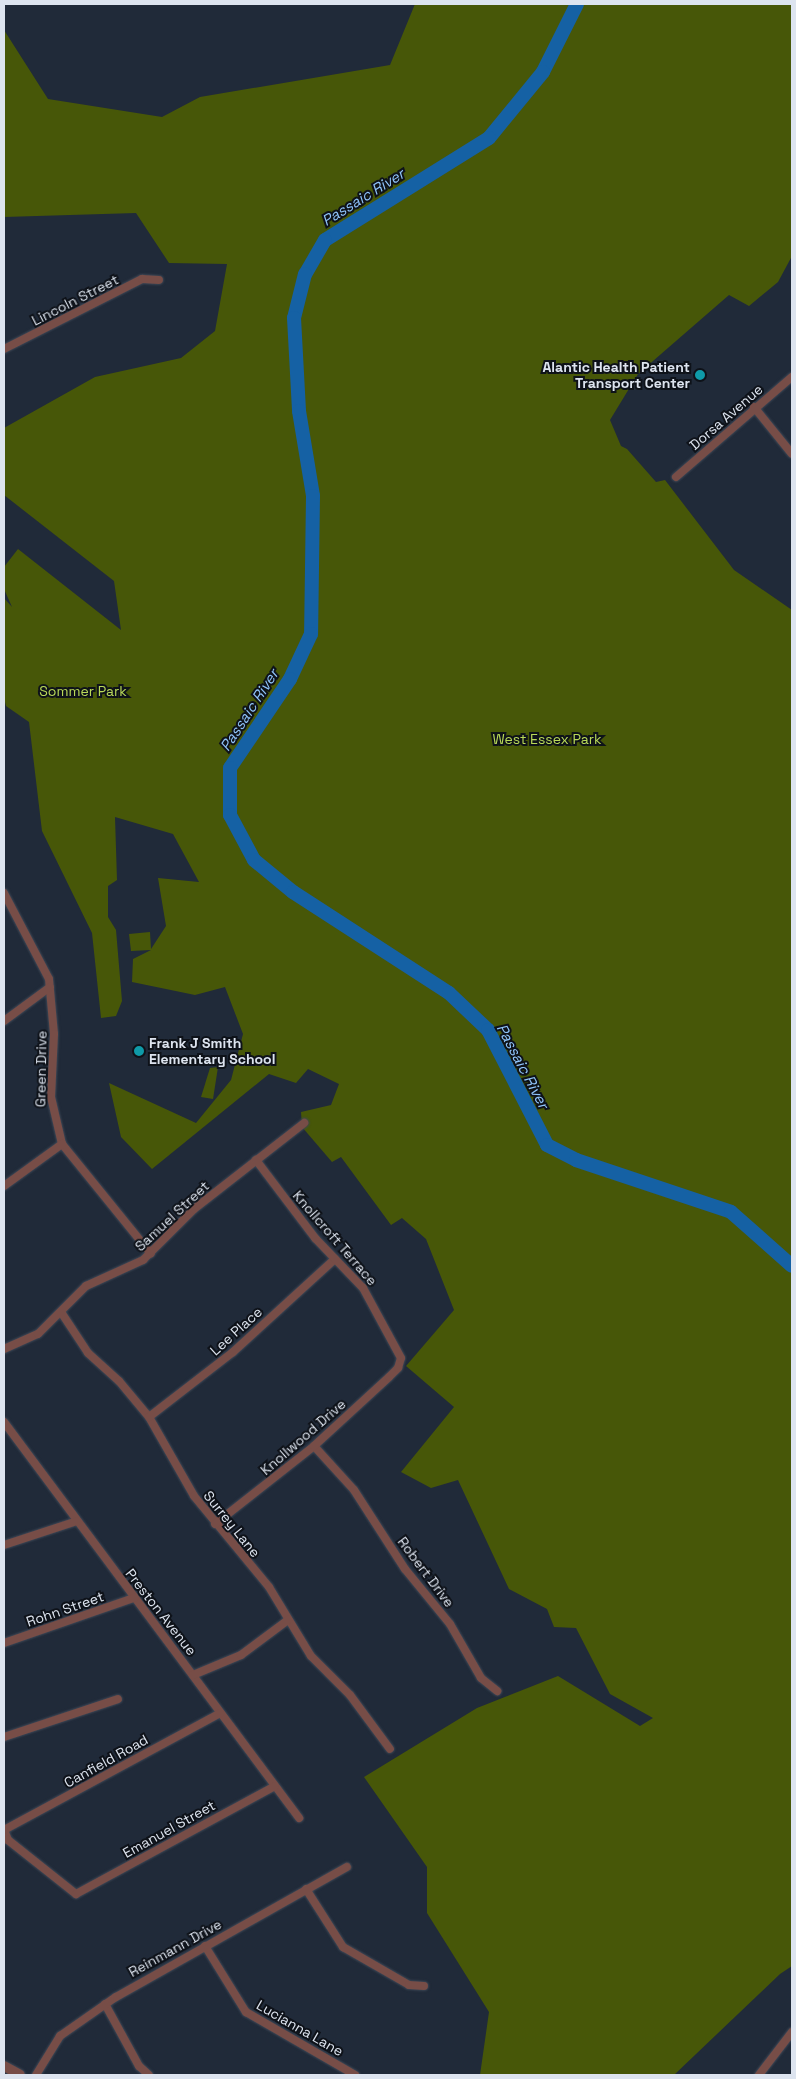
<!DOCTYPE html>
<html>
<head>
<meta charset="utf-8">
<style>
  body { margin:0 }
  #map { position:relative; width:796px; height:2079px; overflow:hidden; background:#202a39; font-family:"Space Grotesk",sans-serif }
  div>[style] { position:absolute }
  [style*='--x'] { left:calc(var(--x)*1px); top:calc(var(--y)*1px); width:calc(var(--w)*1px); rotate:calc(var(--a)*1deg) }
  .green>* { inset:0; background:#475708 }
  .river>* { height:14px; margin:-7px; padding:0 7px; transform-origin:7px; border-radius:7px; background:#1561a4 }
  .roads { filter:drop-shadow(0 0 1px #3e4856) drop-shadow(0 0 1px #3e4856) }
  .minor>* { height:8px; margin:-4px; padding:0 4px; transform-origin:4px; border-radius:4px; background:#774d47 }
  .tertiary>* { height:10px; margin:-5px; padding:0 5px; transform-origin:5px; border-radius:5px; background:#774d47 }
  .dots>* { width:14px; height:14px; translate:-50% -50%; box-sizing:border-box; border:2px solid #0e1219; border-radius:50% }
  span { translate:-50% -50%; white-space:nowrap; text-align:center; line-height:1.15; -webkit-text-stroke:4px #0e1219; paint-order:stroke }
  .street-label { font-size:14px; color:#dde4ef }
  .poi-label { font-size:14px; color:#dde4ef; font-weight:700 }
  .right { translate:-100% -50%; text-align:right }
  .left { translate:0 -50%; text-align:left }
  .park-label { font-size:14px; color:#b9d959 }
  .water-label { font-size:15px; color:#90c4fa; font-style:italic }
  .frame { position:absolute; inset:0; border:5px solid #dde4ef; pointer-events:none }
</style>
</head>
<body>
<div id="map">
  <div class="green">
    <div style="clip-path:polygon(415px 4px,792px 4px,792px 256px,778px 282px,749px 306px,729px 295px,638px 374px,610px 420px,621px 446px,627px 449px,656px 482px,665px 480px,734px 570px,792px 610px,792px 1966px,780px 1974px,674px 2075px,480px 2075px,489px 2012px,427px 1913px,427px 1867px,364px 1777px,477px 1708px,558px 1676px,640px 1726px,653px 1718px,610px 1694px,576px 1628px,554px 1627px,547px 1609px,509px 1589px,458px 1480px,431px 1488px,401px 1472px,454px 1407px,406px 1366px,454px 1310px,426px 1239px,402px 1218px,391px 1225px,341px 1157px,332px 1162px,302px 1127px,301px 1112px,331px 1105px,339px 1084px,308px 1069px,296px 1083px,269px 1074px,152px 1169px,121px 1137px,109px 1083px,196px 1123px,231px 1080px,243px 1034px,225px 987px,195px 995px,132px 982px,133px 959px,151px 950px,131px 951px,129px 934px,150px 932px,151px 949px,166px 926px,158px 878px,199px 882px,173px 834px,115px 817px,117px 880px,108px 886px,108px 917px,116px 930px,122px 1001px,116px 1016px,101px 1018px,92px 933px,42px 831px,29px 722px,6px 706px,4px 698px,4px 598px,12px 607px,4px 589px,4px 567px,18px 549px,121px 630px,114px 581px,4px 495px,4px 428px,95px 377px,181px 358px,215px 331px,227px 264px,169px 263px,136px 213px,4px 217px,4px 30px,48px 99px,162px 117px,200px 97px,390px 65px)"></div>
    <div style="clip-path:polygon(218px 1067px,213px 1099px,201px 1097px,210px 1068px)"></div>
  </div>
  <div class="river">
    <div style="--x:577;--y:4;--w:76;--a:116.6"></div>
    <div style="--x:543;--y:72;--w:85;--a:129.3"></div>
    <div style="--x:489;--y:138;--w:193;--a:148.1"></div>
    <div style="--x:325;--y:240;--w:39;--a:120"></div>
    <div style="--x:305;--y:274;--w:45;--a:104"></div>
    <div style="--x:294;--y:318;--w:93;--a:86.9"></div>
    <div style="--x:299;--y:411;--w:86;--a:80.6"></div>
    <div style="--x:313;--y:496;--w:138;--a:90.8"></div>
    <div style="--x:311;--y:634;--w:50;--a:115"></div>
    <div style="--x:290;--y:679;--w:107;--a:124"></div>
    <div style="--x:230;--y:768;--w:47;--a:90"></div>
    <div style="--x:230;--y:815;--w:51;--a:61.9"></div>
    <div style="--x:254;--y:860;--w:50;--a:39.4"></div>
    <div style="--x:293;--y:892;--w:186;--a:32.9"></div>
    <div style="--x:449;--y:993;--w:54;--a:43.5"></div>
    <div style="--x:488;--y:1030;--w:129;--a:62.8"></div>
    <div style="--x:547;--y:1145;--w:33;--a:27"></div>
    <div style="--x:576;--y:1160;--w:163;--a:18.5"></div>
    <div style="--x:731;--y:1212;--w:81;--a:41.5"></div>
  </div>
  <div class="roads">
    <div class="minor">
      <div style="--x:4;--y:349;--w:155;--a:-26.9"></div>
      <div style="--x:142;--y:279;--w:17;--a:3"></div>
      <div style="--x:754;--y:407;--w:60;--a:51"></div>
      <div style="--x:676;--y:477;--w:153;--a:-40.8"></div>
      <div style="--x:4;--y:893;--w:97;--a:62.4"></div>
      <div style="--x:49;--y:979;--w:55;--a:84.8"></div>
      <div style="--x:54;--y:1034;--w:63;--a:92.7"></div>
      <div style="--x:51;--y:1097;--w:48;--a:76.8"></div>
      <div style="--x:62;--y:1144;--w:141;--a:51"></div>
      <div style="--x:4;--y:1021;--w:57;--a:-36.5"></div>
      <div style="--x:4;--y:1186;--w:72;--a:-35.9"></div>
      <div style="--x:61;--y:1312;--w:49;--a:56.6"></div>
      <div style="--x:88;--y:1353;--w:42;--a:42.1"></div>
      <div style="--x:119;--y:1381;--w:47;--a:50.2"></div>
      <div style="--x:149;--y:1417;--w:91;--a:60.3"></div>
      <div style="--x:194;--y:1496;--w:118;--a:50.5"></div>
      <div style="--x:269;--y:1587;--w:81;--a:58.7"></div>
      <div style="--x:311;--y:1656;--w:55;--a:45"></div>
      <div style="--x:350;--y:1695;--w:67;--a:53.5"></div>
      <div style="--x:4;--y:1349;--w:37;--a:-24"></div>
      <div style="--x:38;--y:1334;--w:68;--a:-45"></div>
      <div style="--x:86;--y:1286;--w:63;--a:-24.5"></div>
      <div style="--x:143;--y:1260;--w:72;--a:-45"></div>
      <div style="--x:194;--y:1209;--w:140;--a:-38"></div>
      <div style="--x:149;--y:1417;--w:106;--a:-37.7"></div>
      <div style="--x:233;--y:1352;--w:138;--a:-42.4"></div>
      <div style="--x:4;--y:1422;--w:494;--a:53.3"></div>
      <div style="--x:314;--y:1446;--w:59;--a:47.7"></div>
      <div style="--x:354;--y:1490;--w:94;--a:57.2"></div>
      <div style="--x:405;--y:1569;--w:71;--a:50.7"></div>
      <div style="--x:450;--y:1624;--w:62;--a:60.1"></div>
      <div style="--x:481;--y:1678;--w:21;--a:39"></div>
      <div style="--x:215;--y:1524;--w:126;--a:-38.2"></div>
      <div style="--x:314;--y:1446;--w:102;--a:-42.6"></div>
      <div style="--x:389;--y:1377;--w:13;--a:-45"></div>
      <div style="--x:398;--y:1368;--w:10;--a:-73"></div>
      <div style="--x:401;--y:1358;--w:80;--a:-118.5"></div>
      <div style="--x:363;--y:1288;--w:69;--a:-133.8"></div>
      <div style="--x:315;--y:1238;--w:98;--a:-127.1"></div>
      <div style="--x:4;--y:1545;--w:77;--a:-18.2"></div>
      <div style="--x:4;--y:1643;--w:138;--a:-19.1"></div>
      <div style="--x:193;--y:1675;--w:52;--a:-22.6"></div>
      <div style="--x:241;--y:1655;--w:59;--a:-36.7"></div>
      <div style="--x:4;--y:1737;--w:120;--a:-18.4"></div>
      <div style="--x:4;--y:1830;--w:11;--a:68"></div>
      <div style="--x:8;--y:1840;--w:87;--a:38.5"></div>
      <div style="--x:76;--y:1894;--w:226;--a:-28.5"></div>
      <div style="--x:4;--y:1830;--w:246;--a:-28.4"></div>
      <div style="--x:306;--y:1889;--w:69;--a:57.5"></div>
      <div style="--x:343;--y:1947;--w:76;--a:29.9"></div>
      <div style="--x:409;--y:1985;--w:15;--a:4"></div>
      <div style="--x:205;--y:1946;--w:78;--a:58.2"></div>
      <div style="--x:246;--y:2012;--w:126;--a:30"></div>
      <div style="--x:105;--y:2004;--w:71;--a:61.3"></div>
      <div style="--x:139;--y:2066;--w:13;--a:42"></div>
      <div style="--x:36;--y:2075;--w:46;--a:-58.4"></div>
      <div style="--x:60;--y:2036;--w:68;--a:-34.9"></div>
      <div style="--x:116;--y:1997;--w:265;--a:-29.4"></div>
      <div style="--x:759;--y:2075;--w:54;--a:-52.5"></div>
    </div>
    <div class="tertiary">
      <div style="--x:4;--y:2066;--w:18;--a:29"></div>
    </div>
  </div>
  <div class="dots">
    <div style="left:700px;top:375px;background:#0f9aa8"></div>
    <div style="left:139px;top:1051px;background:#0f9aa8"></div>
  </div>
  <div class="street-label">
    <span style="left:75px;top:300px;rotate:-27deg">Lincoln Street</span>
    <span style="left:726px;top:417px;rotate:-41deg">Dorsa Avenue</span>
    <span style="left:41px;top:1069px;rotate:-89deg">Green Drive</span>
    <span style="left:172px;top:1216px;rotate:-43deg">Samuel Street</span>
    <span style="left:335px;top:1238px;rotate:49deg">Knollcroft Terrace</span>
    <span style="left:236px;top:1331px;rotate:-42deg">Lee Place</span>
    <span style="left:303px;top:1437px;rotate:-41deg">Knollwood Drive</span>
    <span style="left:232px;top:1524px;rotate:51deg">Surrey Lane</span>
    <span style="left:426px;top:1572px;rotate:53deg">Robert Drive</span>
    <span style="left:65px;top:1609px;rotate:-19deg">Rohn Street</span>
    <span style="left:161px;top:1612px;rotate:52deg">Preston Avenue</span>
    <span style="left:106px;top:1761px;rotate:-29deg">Canfield Road</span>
    <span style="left:169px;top:1829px;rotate:-29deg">Emanuel Street</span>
    <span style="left:175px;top:1948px;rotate:-29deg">Reinmann Drive</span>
    <span style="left:300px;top:2028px;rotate:30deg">Lucianna Lane</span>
  </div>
  <div class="poi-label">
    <span class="right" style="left:690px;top:375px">Alantic Health Patient<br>Transport Center</span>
    <span class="left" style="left:149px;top:1051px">Frank J Smith<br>Elementary School</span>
  </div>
  <div class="park-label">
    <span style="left:83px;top:691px">Sommer Park</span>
    <span style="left:547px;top:739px">West Essex Park</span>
  </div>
  <div class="water-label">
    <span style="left:363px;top:197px;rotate:-32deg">Passaic River</span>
    <span style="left:249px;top:710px;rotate:-57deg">Passaic River</span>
    <span style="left:523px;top:1066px;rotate:62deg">Passaic River</span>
  </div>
  <div class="frame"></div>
</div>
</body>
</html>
